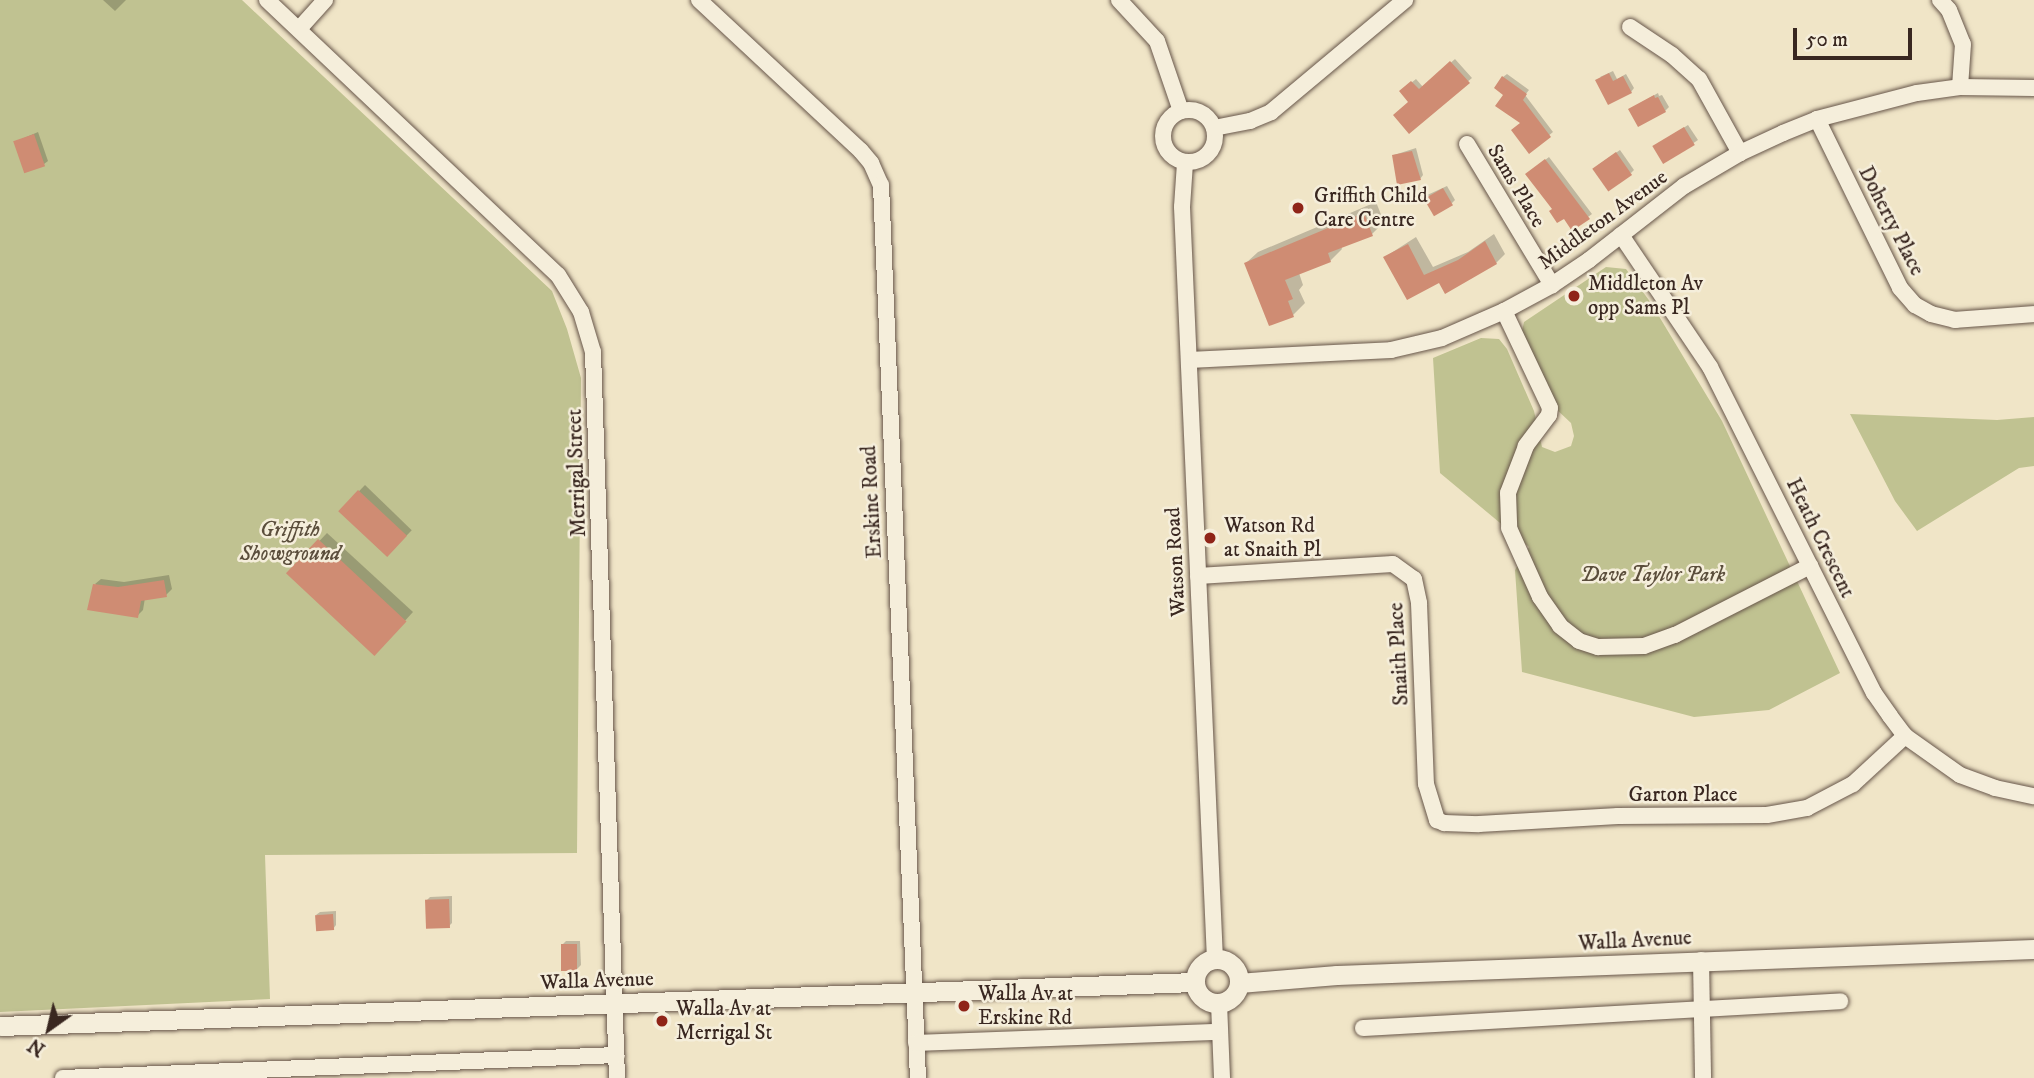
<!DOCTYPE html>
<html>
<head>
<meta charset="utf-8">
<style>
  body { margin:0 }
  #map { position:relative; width:2034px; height:1078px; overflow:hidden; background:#f0e5c7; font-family:"IM FELL DW Pica",serif }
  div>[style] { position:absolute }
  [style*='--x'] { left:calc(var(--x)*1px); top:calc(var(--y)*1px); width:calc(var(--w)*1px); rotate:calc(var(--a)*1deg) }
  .green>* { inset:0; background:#c0c291 }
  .shadow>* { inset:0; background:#0003; transform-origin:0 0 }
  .building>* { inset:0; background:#cf8c73; transform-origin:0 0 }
  .roads { filter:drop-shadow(0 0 2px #67564a) drop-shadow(0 0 2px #67564a) }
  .minor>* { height:16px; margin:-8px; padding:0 8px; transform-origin:8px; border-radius:8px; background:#f5eedb }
  .minor>.ring { margin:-8px; padding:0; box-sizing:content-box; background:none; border:16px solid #f5eedb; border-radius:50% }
  .tertiary>* { height:19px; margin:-9.5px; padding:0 9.5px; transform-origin:9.5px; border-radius:9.5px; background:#f5eedb }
  .tertiary>.ring { margin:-9.5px; padding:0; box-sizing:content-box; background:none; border:19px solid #f5eedb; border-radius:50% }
  .dots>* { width:19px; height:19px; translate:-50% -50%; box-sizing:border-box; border:4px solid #f5eedb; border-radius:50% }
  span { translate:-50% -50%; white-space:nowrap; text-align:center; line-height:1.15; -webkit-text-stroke:5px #f5eedb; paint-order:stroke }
  .street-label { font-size:21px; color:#392720 }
  .poi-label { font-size:21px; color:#392720 }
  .left { translate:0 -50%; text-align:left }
  .park-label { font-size:21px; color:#5b4e3c; font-style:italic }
  .north { position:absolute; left:14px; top:994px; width:70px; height:70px; -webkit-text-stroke:5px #f5eedb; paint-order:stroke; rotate:214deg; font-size:19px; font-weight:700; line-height:28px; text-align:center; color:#392720 }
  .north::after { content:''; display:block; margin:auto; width:24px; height:32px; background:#392720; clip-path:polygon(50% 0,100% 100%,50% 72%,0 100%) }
  .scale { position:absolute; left:1793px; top:28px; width:119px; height:32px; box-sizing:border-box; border:4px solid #392720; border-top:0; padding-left:9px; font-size:21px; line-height:24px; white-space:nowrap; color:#392720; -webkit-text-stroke:5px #f5eedb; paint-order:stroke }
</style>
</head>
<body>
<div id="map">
  <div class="green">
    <div style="clip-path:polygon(0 0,242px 0,552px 291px,567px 329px,581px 378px,577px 853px,265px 855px,270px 999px,0 1012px)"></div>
    <div style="clip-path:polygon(1606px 267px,1626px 269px,1651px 303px,1722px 421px,1840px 673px,1769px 710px,1694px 717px,1522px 672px,1515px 570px,1529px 547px,1440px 473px,1433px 358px,1481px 338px,1499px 339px,1507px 349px,1534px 411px,1542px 447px,1555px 452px,1571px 446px,1574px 436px,1571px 423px,1555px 408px,1520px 340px,1524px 322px)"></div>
    <div style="clip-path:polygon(1850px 414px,1997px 420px,2034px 417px,2034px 466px,2019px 468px,1917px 531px,1895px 501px)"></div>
  </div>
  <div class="shadow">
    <div style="clip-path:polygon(103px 0,126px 0,115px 11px)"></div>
    <div style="clip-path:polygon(1455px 59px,1472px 78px,1409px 131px,1410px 102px,1401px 91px,1416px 79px,1423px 87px)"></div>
    <div style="clip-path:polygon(1613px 71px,1617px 79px,1626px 74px,1634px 88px,1631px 92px,1600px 77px)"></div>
    <div style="clip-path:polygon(1507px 74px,1529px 90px,1525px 95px,1553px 132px,1530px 151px,1522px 122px,1506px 94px,1503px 77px)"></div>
    <div style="clip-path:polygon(1658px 93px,1659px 96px,1662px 95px,1669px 107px,1665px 111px,1630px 109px)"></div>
    <div style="clip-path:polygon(1688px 125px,1698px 140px,1665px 162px,1658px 144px)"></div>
    <div style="clip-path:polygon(38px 132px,48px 161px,44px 164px,15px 142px)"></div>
    <div style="clip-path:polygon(1416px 148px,1423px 175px,1420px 179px,1394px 155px)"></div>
    <div style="clip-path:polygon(1620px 150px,1634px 170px,1631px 173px,1598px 165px)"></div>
    <div style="clip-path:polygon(1549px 157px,1592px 214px,1573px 228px,1565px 216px,1554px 208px,1531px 171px)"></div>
    <div style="clip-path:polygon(1447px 186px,1455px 200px,1452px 203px,1425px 196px)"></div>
    <div style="clip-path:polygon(1376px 202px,1384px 222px,1372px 234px,1341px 246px,1342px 249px,1330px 261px,1299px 273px,1303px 285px,1299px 290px,1305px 303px,1293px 315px,1246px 263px,1258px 252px)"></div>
    <div style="clip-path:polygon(1494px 234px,1505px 254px,1496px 263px,1445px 291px,1440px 281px,1407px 298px,1385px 257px,1416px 237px,1433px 267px,1468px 252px)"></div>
    <div style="left:365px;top:485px;width:65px;height:36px;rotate:44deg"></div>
    <div style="clip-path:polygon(327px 533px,413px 612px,382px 646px,288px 574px)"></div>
    <div style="clip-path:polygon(169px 575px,172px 589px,166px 595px,145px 598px,143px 610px,137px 616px,95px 584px,101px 579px,124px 582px)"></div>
    <div style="clip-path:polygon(452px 896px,452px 923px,449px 926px,426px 901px,430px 897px)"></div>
    <div style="clip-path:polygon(336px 911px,336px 925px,333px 929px,316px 915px,320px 912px)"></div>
    <div style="clip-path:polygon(566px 941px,580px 941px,581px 965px,577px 969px,562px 945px)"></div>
  </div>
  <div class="building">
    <div style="clip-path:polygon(1450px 61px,1470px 83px,1409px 134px,1393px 115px,1408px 102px,1399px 91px,1411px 81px,1419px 89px)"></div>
    <div style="clip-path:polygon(1609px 73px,1613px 81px,1623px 76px,1632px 93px,1608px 105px,1595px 80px)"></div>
    <div style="clip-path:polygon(1502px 76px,1527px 94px,1523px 100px,1551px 137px,1529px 154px,1511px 130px,1520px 123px,1495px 106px,1503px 95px,1494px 88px)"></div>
    <div style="clip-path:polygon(1654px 95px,1655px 98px,1658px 97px,1666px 112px,1638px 127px,1628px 109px)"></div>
    <div style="left:1684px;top:127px;width:21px;height:37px;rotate:59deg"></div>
    <div style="left:34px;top:134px;width:34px;height:22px;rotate:71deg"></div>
    <div style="clip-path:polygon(1412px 151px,1421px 180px,1397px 185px,1392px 155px)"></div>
    <div style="left:1616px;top:152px;width:28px;height:29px;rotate:55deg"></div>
    <div style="clip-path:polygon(1545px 159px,1590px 219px,1572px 231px,1564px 219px,1557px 223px,1549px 211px,1552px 209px,1525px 174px)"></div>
    <div style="left:1443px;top:188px;width:20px;height:22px;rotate:60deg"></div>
    <div style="clip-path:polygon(1364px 213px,1373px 236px,1328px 253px,1331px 262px,1285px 280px,1293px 299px,1288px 301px,1294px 317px,1269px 326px,1244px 263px)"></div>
    <div style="clip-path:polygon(1485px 241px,1497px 264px,1445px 294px,1439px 283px,1407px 300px,1383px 257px,1408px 244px,1424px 275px,1458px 260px)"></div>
    <div style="left:358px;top:490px;width:67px;height:29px;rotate:43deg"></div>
    <div style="left:318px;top:539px;width:121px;height:47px;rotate:43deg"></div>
    <div style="clip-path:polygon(164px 580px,167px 597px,141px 601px,138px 618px,87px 610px,93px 584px,118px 587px)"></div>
    <div style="left:449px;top:899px;width:29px;height:24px;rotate:88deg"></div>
    <div style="left:333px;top:914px;width:16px;height:18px;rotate:86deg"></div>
    <div style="left:561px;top:944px;width:16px;height:27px"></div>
  </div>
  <div class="roads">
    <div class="minor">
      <div style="--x:267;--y:0;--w:400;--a:43.4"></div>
      <div style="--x:558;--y:275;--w:44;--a:58.1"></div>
      <div style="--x:581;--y:312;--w:42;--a:73.3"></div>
      <div style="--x:593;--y:352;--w:726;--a:88.11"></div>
      <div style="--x:699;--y:0;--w:221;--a:43"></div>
      <div style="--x:861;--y:151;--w:16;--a:50"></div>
      <div style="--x:871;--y:163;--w:24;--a:66"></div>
      <div style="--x:881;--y:185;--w:894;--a:87.63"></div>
      <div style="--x:1119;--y:0;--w:56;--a:47.2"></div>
      <div style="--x:1157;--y:41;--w:74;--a:71.1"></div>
      <div style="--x:1940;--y:0;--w:13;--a:48"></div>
      <div style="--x:1949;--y:10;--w:37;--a:68"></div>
      <div style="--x:1963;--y:44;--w:43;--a:94"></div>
      <div style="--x:1630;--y:27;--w:50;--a:33.7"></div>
      <div style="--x:1672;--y:55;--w:36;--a:42"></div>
      <div style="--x:1699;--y:79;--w:85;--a:61"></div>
      <div style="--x:299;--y:29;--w:39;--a:-48"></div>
      <div class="ring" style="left:1163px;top:110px;width:36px;height:36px"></div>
      <div style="--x:1817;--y:119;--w:188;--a:63.8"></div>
      <div style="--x:1900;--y:288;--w:23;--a:49"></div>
      <div style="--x:1915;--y:305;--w:18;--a:29"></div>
      <div style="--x:1931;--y:314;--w:25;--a:14"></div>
      <div style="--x:1955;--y:320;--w:79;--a:-4.3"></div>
      <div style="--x:1214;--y:128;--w:37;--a:-11"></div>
      <div style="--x:1250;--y:121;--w:23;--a:-23"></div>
      <div style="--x:1271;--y:112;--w:175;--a:-39.9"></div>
      <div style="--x:1467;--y:144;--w:165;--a:58.9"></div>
      <div style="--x:1185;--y:163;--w:44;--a:93.9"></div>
      <div style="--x:1182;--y:207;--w:753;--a:87.49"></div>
      <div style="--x:1621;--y:235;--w:159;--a:56"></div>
      <div style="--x:1710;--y:367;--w:365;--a:63.3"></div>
      <div style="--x:1874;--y:693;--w:28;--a:55"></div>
      <div style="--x:1890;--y:716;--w:25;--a:53"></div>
      <div style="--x:1905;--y:736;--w:67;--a:35.3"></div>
      <div style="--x:1960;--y:775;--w:37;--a:20"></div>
      <div style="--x:1995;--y:788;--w:40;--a:12"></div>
      <div style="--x:1504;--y:311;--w:107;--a:64.6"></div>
      <div style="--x:1550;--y:408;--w:7;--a:98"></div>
      <div style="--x:1549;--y:415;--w:39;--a:127"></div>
      <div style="--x:1526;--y:446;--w:50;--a:111"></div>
      <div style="--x:1508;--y:493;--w:35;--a:88"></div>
      <div style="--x:1509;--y:528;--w:76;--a:65.8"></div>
      <div style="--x:1540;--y:597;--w:35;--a:55"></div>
      <div style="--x:1560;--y:626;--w:24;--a:38"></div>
      <div style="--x:1579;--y:641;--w:20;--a:18"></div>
      <div style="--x:1598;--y:647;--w:46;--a:-1.2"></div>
      <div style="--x:1644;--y:646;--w:33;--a:-20"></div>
      <div style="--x:1675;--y:635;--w:152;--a:-27.1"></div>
      <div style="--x:1189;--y:360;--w:202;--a:-2.8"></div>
      <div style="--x:1391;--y:350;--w:52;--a:-13.2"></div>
      <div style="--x:1442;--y:338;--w:68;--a:-23.5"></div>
      <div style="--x:1504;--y:311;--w:55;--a:-28.4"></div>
      <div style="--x:1552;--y:285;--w:45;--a:-34"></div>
      <div style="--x:1589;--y:260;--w:120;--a:-37.9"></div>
      <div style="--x:1684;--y:186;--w:65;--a:-30.5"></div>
      <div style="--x:1740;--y:153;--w:47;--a:-24.9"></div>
      <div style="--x:1783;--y:133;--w:37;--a:-22"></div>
      <div style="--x:1817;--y:119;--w:103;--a:-14.6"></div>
      <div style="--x:1917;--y:93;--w:43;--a:-7.9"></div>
      <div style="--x:1960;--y:87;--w:74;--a:0.8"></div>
      <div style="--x:1198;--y:576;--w:195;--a:-3.5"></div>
      <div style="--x:1393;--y:564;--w:26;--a:36"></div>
      <div style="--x:1414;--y:579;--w:25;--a:78"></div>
      <div style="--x:1419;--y:603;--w:181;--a:87.8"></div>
      <div style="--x:1426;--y:784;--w:38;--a:73"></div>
      <div style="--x:1437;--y:820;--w:8;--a:23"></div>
      <div style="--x:1444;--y:823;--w:35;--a:2"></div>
      <div style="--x:1479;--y:824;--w:139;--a:-3.3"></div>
      <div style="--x:1618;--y:816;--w:149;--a:-0.4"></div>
      <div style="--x:1767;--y:815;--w:41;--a:-9.9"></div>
      <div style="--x:1807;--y:808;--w:52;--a:-27.6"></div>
      <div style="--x:1853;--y:784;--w:71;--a:-42.7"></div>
      <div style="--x:1701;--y:960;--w:118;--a:89"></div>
      <div style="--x:1219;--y:1003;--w:75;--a:87.7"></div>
      <div style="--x:1363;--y:1028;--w:478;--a:-3.2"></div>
      <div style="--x:916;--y:1043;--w:303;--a:-2.1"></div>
      <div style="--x:63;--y:1078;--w:554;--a:-2.38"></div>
    </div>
    <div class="tertiary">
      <div class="ring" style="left:1195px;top:959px;width:25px;height:25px"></div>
      <div style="--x:1239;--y:983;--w:98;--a:-4.7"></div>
      <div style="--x:1337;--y:975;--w:697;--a:-2.14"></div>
      <div style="--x:0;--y:1026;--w:1196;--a:-2.11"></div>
    </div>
  </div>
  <div class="dots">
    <div style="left:1298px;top:208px;background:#8f2418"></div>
    <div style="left:1574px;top:296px;background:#8f2418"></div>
    <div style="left:1210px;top:538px;background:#8f2418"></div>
    <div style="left:964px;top:1006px;background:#8f2418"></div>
    <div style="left:662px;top:1021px;background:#8f2418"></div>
  </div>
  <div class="street-label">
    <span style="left:1516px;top:186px;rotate:59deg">Sams Place</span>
    <span style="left:1603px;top:220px;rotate:-36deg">Middleton Avenue</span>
    <span style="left:1891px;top:221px;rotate:63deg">Doherty Place</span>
    <span style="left:577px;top:473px;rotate:-92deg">Merrigal Street</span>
    <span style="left:872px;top:502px;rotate:-93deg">Erskine Road</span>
    <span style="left:1820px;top:538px;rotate:64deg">Heath Crescent</span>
    <span style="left:1176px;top:562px;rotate:-93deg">Watson Road</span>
    <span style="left:1399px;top:654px;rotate:-93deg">Snaith Place</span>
    <span style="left:1683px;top:795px">Garton Place</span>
    <span style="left:1635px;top:941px;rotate:-3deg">Walla Avenue</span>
    <span style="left:597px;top:981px;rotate:-2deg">Walla Avenue</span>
  </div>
  <div class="poi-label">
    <span class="left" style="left:1314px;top:208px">Griffith Child<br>Care Centre</span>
    <span class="left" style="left:1588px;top:296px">Middleton Av<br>opp Sams Pl</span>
    <span class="left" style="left:1224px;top:538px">Watson Rd<br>at Snaith Pl</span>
    <span class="left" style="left:978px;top:1006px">Walla Av at<br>Erskine Rd</span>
    <span class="left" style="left:676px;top:1021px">Walla Av at<br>Merrigal St</span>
  </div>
  <div class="park-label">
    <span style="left:290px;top:542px">Griffith<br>Showground</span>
    <span style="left:1653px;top:575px">Dave Taylor Park</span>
  </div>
  <div class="north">N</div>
  <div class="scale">50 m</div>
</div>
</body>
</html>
